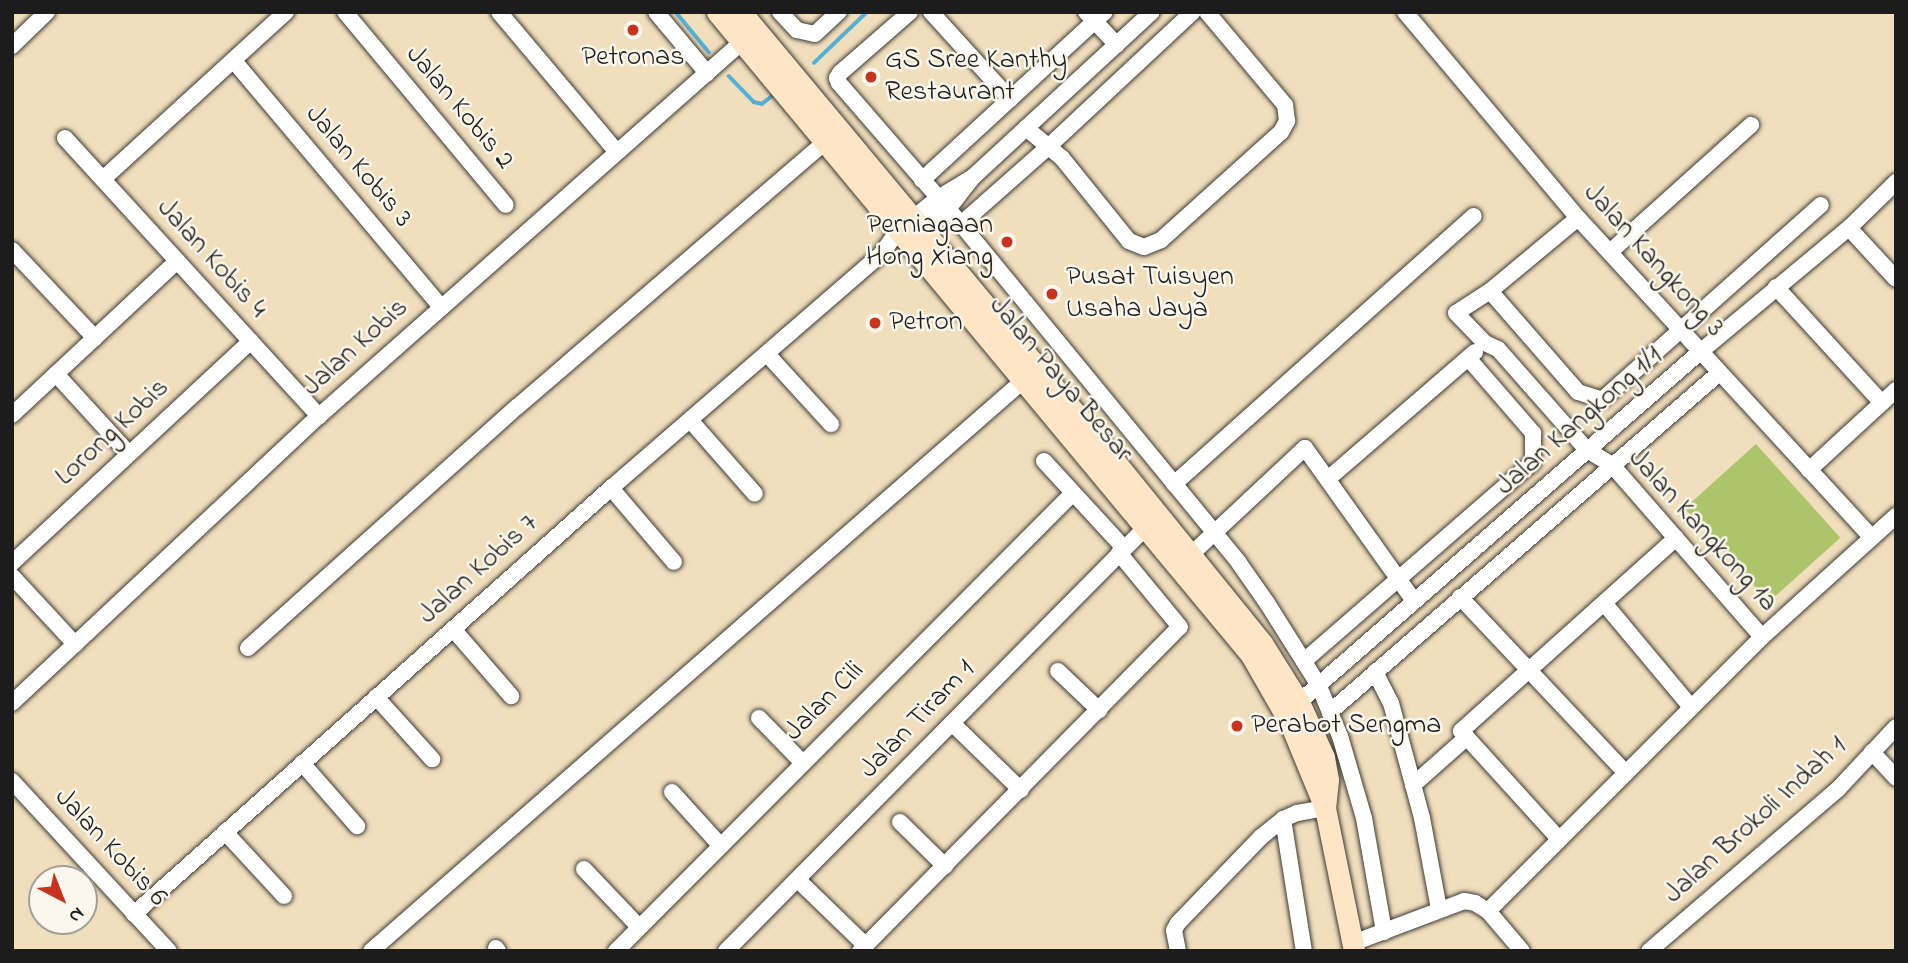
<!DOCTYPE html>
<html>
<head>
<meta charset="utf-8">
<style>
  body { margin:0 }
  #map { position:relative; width:1908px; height:963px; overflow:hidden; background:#f0debc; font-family:"Indie Flower",sans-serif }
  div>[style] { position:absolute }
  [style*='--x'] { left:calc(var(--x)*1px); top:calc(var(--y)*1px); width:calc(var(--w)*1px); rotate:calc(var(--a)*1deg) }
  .green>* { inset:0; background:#acc56b; transform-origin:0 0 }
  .stream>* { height:3.5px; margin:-1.75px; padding:0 1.75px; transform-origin:1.75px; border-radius:1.75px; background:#55b0d3 }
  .roads { filter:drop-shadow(0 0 2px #3c3934) drop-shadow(0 0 2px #3c3934) }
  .street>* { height:16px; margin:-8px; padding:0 8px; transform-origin:8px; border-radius:8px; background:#fff }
  .secondary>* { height:21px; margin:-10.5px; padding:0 10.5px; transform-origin:10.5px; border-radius:10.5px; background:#fde5c5 }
  .dots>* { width:19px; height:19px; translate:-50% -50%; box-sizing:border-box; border:4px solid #fbf7ec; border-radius:50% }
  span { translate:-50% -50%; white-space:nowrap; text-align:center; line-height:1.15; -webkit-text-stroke:5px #fbf7ec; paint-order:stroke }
  .poi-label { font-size:28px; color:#1c1c1c }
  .left { translate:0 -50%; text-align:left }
  .right { translate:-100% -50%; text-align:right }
  .street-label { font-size:28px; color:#1c1c1c }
  .frame { position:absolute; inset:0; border:14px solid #1c1c1c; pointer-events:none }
  .north { position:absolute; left:28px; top:865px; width:70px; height:70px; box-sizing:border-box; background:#fbf7ec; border:2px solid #a29f99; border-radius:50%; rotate:138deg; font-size:19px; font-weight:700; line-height:28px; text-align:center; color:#1c1c1c }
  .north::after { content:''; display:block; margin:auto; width:24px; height:32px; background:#c8321e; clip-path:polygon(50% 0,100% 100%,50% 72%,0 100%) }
</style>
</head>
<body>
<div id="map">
  <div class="green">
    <div style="left:1756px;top:444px;width:126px;height:96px;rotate:48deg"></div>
  </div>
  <div class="stream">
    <div style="--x:676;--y:12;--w:52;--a:50.5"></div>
    <div style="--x:814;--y:63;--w:74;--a:-43.9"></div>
    <div style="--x:729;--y:76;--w:36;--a:46"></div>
    <div style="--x:754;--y:102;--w:8;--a:14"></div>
    <div style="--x:762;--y:104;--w:16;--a:-38"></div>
  </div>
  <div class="roads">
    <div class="street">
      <div style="--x:345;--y:12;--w:251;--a:50.2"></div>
      <div style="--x:499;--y:12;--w:183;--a:49.9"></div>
      <div style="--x:656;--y:12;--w:80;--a:50.1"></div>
      <div style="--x:780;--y:12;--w:25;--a:47"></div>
      <div style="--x:797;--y:30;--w:18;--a:13"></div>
      <div style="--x:815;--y:34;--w:33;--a:-43"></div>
      <div style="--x:910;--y:12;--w:93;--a:138.9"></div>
      <div style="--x:840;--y:73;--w:6;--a:121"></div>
      <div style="--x:837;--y:78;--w:5;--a:68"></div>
      <div style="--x:839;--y:83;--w:186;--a:49.1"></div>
      <div style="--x:961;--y:224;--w:438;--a:50.6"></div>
      <div style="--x:1239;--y:563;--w:49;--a:55"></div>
      <div style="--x:1267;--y:603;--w:96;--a:57.8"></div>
      <div style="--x:1318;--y:684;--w:56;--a:67.1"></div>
      <div style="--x:1340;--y:736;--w:85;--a:73.7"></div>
      <div style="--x:1364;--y:818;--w:116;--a:80"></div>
      <div style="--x:931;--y:12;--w:118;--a:47.8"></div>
      <div style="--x:1086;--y:12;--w:45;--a:46.8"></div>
      <div style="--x:1405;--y:12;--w:269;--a:50"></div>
      <div style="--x:1578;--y:218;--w:433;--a:47.4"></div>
      <div style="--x:12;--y:46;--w:49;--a:-44.2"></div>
      <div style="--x:234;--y:61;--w:322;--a:49.9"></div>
      <div style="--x:1026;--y:128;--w:47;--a:39.8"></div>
      <div style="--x:1062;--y:158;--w:107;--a:51.1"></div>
      <div style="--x:1129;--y:241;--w:16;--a:22"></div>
      <div style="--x:1144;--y:247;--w:18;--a:-22"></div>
      <div style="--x:1161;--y:240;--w:161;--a:-42"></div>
      <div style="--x:1281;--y:132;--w:13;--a:-61"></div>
      <div style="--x:1287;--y:121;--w:16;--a:-97"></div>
      <div style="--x:1285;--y:105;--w:121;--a:-130"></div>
      <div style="--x:65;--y:138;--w:377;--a:47.6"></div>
      <div style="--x:103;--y:179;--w:248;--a:-42.4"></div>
      <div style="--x:922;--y:180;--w:248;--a:-42.6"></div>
      <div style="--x:1578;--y:218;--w:114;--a:140.3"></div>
      <div style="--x:1490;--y:291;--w:40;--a:147.1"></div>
      <div style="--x:1456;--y:313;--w:42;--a:46"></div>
      <div style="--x:1485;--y:343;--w:14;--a:25"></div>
      <div style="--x:1498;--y:349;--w:135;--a:48.6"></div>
      <div style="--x:1587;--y:450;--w:29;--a:31"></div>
      <div style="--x:1612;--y:465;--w:228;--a:48.9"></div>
      <div style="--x:961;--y:224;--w:116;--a:-41.5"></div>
      <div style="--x:1048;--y:147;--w:198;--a:-43"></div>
      <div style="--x:1849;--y:228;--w:69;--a:47.3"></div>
      <div style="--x:916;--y:237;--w:43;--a:-41.2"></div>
      <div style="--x:948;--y:209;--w:41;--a:-52"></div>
      <div style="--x:973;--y:177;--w:243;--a:-42.7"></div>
      <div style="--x:12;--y:250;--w:121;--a:46.7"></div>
      <div style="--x:1610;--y:252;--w:190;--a:-42"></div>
      <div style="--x:1776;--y:287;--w:157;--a:47.6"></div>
      <div style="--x:1490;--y:291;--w:134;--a:48.9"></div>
      <div style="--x:1578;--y:392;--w:25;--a:18"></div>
      <div style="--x:1602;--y:400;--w:293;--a:-41.7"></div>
      <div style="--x:767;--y:354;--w:95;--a:47.6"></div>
      <div style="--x:56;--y:374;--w:108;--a:47.6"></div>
      <div style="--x:12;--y:415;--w:226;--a:-43"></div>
      <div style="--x:690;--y:420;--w:98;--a:48.7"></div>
      <div style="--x:1044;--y:461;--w:118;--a:47.4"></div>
      <div style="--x:1809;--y:470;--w:118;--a:-42.6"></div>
      <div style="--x:1329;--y:478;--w:193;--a:-40.8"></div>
      <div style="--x:1174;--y:484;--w:402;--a:-41.8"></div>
      <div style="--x:611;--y:488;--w:97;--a:49.6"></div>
      <div style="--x:1183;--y:562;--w:167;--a:-43.1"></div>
      <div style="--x:1305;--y:448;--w:188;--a:54.5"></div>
      <div style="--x:12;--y:563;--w:326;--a:-42.9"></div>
      <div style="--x:12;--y:576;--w:93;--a:47.2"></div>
      <div style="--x:1460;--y:597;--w:242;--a:46.7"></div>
      <div style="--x:1604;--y:603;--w:136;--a:50.1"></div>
      <div style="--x:453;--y:629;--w:89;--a:49.1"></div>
      <div style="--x:248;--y:648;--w:361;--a:-41.9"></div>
      <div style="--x:517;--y:407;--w:408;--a:-40.7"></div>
      <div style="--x:1304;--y:661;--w:303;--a:-41"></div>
      <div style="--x:1533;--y:462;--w:29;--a:-90"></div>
      <div style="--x:1533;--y:433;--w:99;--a:-130.9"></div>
      <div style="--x:1058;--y:671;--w:57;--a:43.6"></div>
      <div style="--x:1375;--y:672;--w:35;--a:63"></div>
      <div style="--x:1391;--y:703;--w:119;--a:74.9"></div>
      <div style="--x:1422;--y:818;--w:93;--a:79.4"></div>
      <div style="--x:376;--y:697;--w:84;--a:47.9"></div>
      <div style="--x:1299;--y:702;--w:532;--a:-41.12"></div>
      <div style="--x:1700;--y:352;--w:194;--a:-39.8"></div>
      <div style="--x:1849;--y:228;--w:66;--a:-44.4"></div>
      <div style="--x:12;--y:703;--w:420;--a:-43.1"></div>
      <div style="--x:319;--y:416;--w:566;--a:-41.49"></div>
      <div style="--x:1330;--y:712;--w:515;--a:-41.06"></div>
      <div style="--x:759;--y:718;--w:62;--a:45.7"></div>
      <div style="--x:952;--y:723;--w:96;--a:44.2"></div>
      <div style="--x:1872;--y:752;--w:35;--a:47"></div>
      <div style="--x:302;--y:763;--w:84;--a:48.9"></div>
      <div style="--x:12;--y:781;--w:231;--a:47.3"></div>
      <div style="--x:1413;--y:785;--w:72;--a:-41.6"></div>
      <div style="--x:672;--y:792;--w:72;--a:47.8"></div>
      <div style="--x:1283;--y:819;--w:134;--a:81"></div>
      <div style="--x:900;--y:822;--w:63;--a:44.4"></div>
      <div style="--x:225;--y:832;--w:87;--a:47.3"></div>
      <div style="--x:1559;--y:839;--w:146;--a:-132.2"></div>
      <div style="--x:1461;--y:731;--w:289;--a:-41.9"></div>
      <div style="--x:584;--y:869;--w:80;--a:46.5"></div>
      <div style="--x:798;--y:880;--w:93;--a:44.1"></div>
      <div style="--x:1488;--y:911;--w:387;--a:-45"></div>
      <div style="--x:1762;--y:637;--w:181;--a:-42.1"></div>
      <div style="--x:134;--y:914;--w:640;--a:-41.77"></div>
      <div style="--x:611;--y:488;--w:359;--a:-40.9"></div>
      <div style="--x:882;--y:253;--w:29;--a:-54"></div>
      <div style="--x:899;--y:230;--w:50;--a:-39.4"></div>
      <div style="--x:938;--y:198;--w:41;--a:-31"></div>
      <div style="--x:1353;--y:943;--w:119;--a:-20.7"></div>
      <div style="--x:1464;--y:901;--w:11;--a:10"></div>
      <div style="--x:1475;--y:903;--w:15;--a:32"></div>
      <div style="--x:1488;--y:911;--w:52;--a:49.6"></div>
      <div style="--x:496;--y:948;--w:4;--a:56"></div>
      <div style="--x:371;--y:951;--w:867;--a:-41.17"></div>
      <div style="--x:616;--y:951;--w:647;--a:-45.06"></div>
      <div style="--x:726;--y:951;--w:607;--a:-45.27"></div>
      <div style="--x:860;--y:951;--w:455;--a:-45.4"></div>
      <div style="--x:1180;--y:627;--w:96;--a:-129.5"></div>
      <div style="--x:1178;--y:951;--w:21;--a:-101"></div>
      <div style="--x:1174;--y:930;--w:8;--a:-60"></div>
      <div style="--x:1178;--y:923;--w:120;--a:-46"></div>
      <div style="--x:1261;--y:837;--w:28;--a:-39"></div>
      <div style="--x:1283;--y:819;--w:15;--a:-23"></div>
      <div style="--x:1297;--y:813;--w:28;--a:-10"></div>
      <div style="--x:1649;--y:951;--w:250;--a:-40.6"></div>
      <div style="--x:1839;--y:788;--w:83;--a:-46.9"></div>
    </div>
    <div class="secondary">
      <div style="--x:717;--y:12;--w:836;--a:50.29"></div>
      <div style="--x:1251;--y:655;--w:78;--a:60.2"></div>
      <div style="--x:1290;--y:723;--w:92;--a:67.6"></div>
      <div style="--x:1325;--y:808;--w:146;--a:78.5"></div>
      <div style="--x:741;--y:12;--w:555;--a:50.19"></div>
      <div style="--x:1096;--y:438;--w:264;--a:51"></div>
      <div style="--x:1262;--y:643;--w:70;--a:57.9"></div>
      <div style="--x:1299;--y:702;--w:60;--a:65.6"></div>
      <div style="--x:1324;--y:757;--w:23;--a:80"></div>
      <div style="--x:1328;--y:780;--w:28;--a:96"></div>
    </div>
  </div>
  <div class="dots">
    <div style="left:633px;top:30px;background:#c8321e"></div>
    <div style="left:871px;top:77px;background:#c8321e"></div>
    <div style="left:1007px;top:242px;background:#c8321e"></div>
    <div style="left:1052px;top:294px;background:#c8321e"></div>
    <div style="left:875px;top:323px;background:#c8321e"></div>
    <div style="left:1237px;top:726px;background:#c8321e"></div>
  </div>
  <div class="poi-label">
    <span style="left:633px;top:58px">Petronas</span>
    <span class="left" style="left:885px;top:77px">GS Sree Kanthy<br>Restaurant</span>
    <span class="right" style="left:993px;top:242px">Perniagaan<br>Hong Xiang</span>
    <span class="left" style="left:1066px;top:294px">Pusat Tuisyen<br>Usaha Jaya</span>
    <span class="left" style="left:889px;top:323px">Petron</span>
    <span class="left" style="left:1251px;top:726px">Perabot Sengma</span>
  </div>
  <div class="street-label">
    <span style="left:459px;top:108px;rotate:50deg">Jalan Kobis 2</span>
    <span style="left:358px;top:167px;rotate:50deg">Jalan Kobis 3</span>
    <span style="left:211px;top:259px;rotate:48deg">Jalan Kobis 4</span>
    <span style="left:1653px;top:261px;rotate:48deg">Jalan Kangkong 3</span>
    <span style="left:356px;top:348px;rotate:-42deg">Jalan Kobis</span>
    <span style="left:1060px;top:380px;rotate:50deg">Jalan Paya Besar</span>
    <span style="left:1580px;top:422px;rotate:-41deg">Jalan Kangkong 1/1</span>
    <span style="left:113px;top:433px;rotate:-43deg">Lorong Kobis</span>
    <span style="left:1702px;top:531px;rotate:48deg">Jalan Kangkong 1a</span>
    <span style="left:479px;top:570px;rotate:-42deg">Jalan Kobis 7</span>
    <span style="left:825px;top:702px;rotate:-45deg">Jalan Cili</span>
    <span style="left:918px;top:720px;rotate:-46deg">Jalan Tiram 1</span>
    <span style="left:1756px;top:821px;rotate:-42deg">Jalan Brokoli Indah 1</span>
    <span style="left:110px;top:848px;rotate:47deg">Jalan Kobis 6</span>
  </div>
  <div class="frame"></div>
  <div class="north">N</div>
</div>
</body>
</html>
